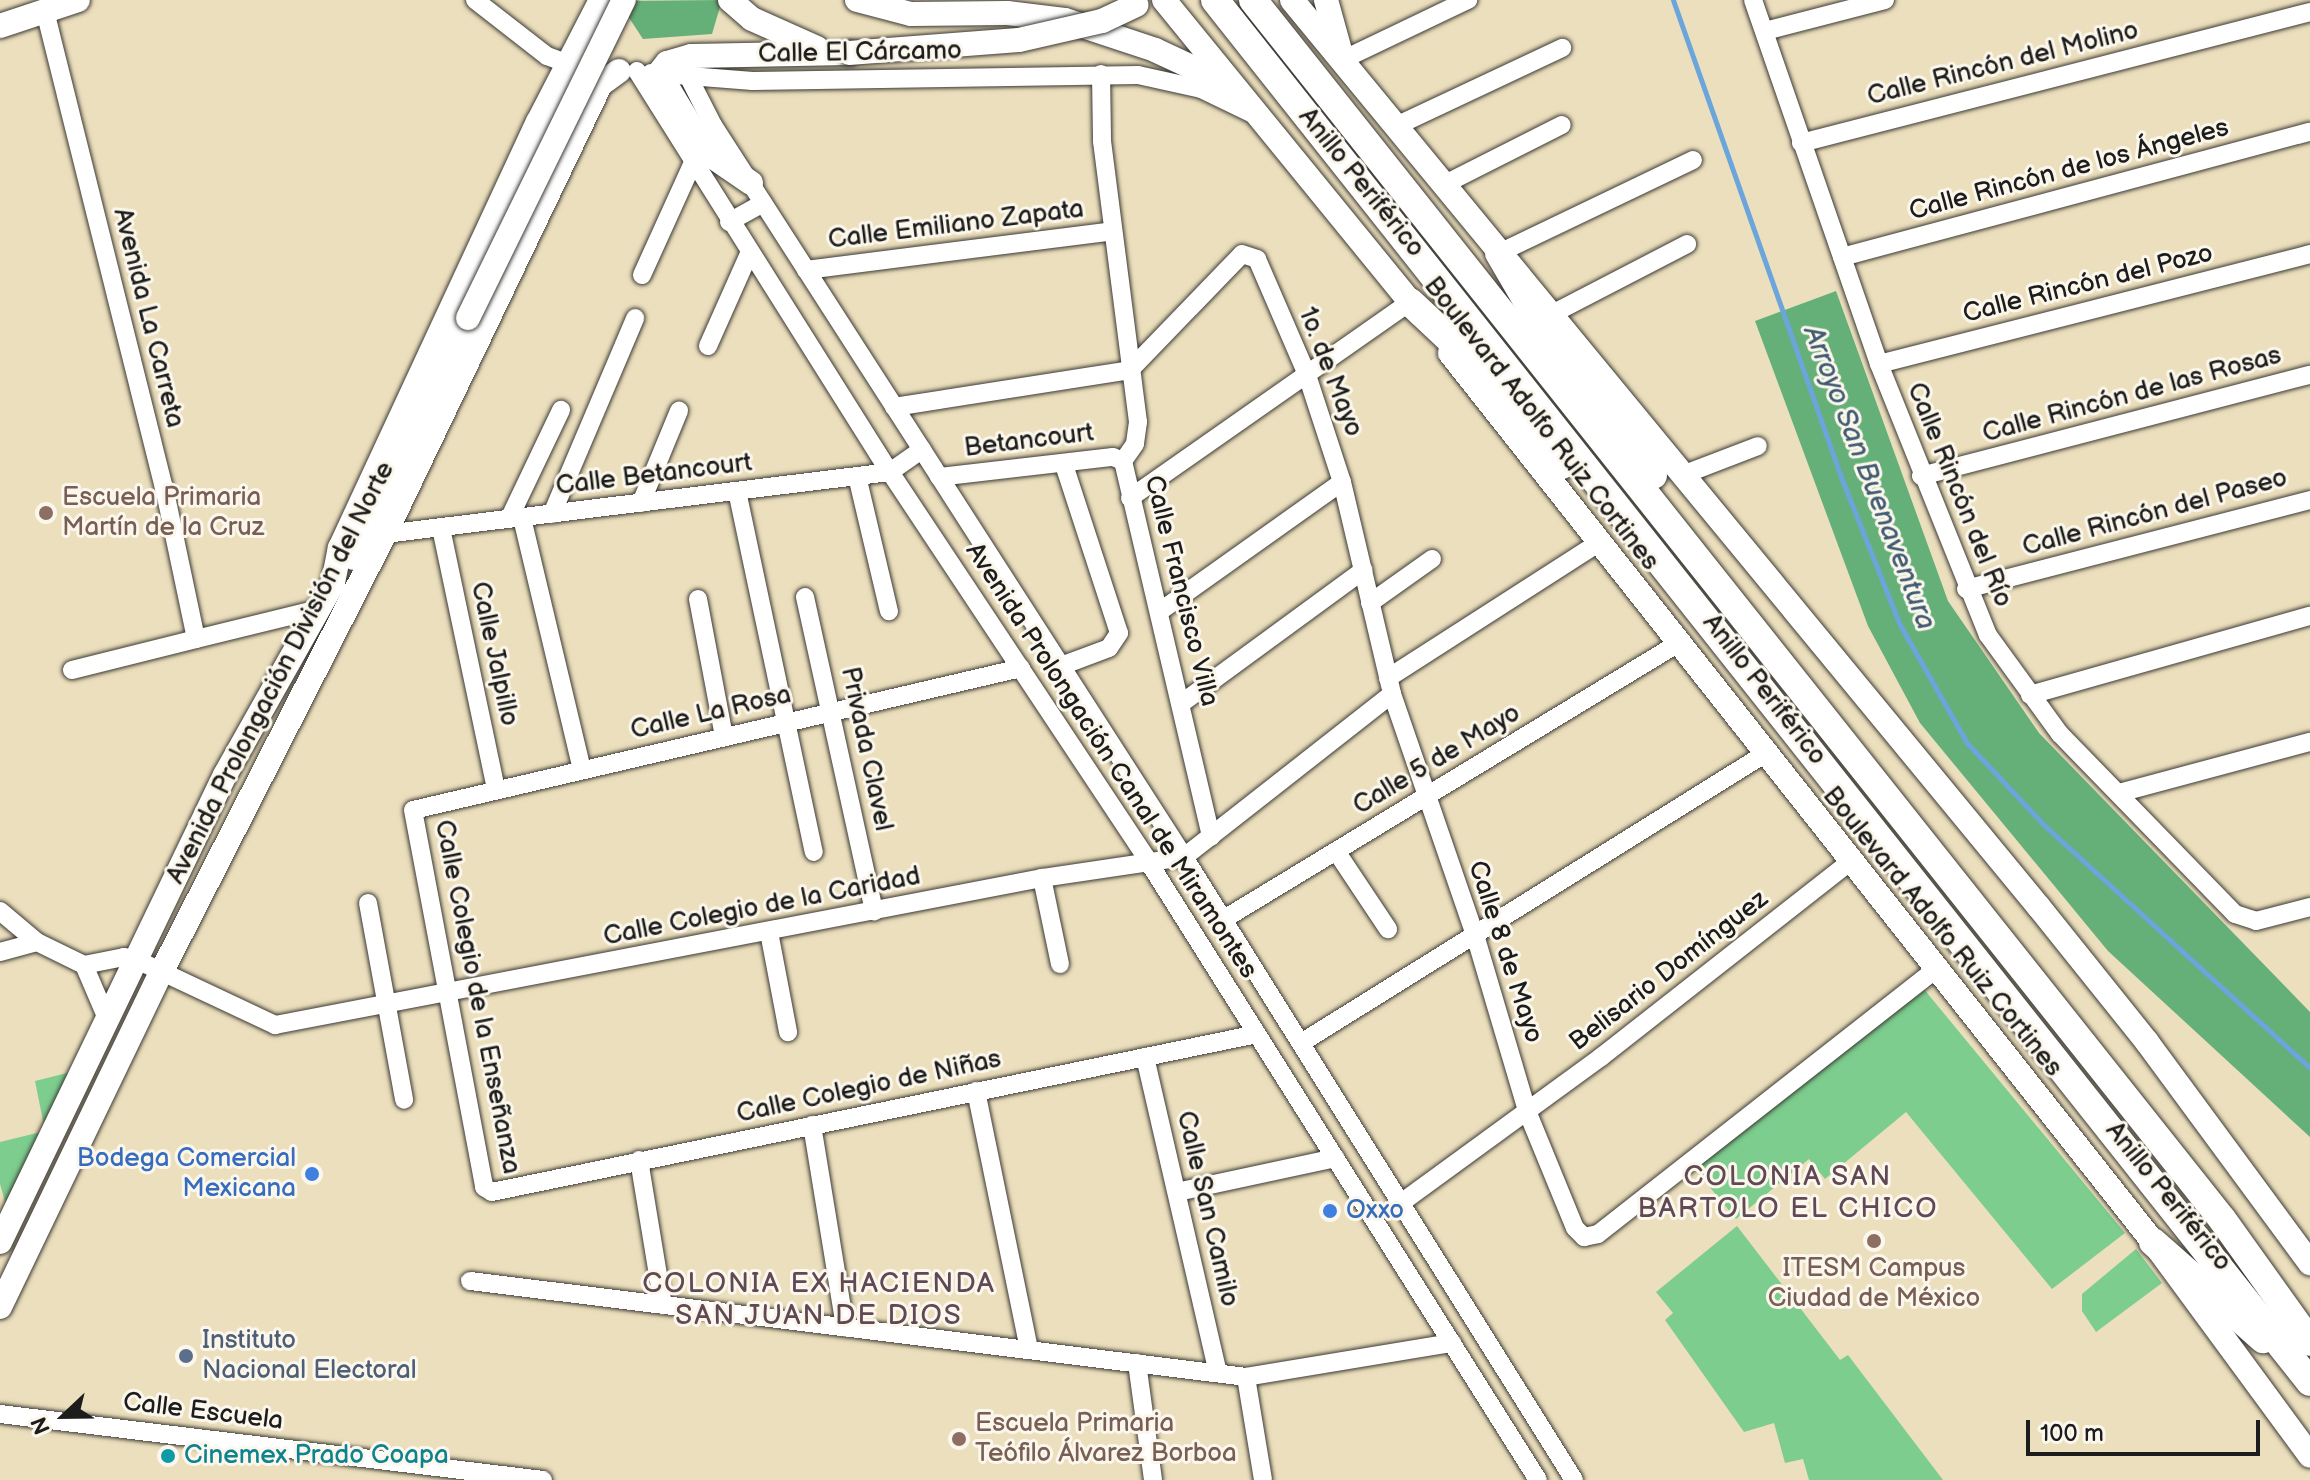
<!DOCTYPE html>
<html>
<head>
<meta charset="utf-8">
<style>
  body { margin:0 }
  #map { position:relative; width:2310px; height:1480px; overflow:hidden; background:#ecdfbd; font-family:"Balsamiq Sans",sans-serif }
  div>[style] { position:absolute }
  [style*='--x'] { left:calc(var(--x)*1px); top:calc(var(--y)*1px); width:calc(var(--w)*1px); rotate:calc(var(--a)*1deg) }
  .green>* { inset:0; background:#7ccd8e }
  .forest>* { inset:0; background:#65b079 }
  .stream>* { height:5px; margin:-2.5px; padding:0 2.5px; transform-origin:2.5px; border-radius:2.5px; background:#6ba5db }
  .roads { filter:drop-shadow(0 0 2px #3b3934) drop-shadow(0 0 2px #3b3934) }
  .minor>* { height:18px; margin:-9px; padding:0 9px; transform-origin:9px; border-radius:9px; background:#fff }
  .major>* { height:24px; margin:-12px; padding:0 12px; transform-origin:12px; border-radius:12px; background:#fff }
  .highway>* { height:28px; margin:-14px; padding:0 14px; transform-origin:14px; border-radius:14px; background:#fff }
  .bridges { filter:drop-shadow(0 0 2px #3b3934) drop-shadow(0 0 2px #3b3934) }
  .major-bridge>* { height:24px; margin:-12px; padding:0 12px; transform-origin:12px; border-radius:12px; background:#fff }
  .dots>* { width:22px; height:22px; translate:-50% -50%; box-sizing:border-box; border:4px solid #fbf7ec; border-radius:50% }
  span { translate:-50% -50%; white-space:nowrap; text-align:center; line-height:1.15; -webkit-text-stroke:6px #fbf7ec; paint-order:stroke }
  .street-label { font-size:26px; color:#1c1c1c }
  .education-label { font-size:26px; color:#785e54 }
  .left { translate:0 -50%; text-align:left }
  .shop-label { font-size:26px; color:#366cbe }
  .right { translate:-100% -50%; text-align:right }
  .service-label { font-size:26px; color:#4e5e75 }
  .culture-label { font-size:26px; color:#0d838f }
  .water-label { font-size:28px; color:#405a72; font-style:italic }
  .neighbourhood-label { font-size:28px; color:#604854; letter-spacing:2px }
  .north { position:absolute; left:24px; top:1376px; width:80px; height:80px; -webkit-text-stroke:6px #fbf7ec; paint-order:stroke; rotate:248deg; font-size:22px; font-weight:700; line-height:32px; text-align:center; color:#1c1c1c }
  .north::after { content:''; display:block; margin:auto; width:28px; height:36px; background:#1c1c1c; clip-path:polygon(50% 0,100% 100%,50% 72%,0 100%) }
  .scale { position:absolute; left:2026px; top:1420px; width:234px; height:36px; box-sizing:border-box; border:4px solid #1c1c1c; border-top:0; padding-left:10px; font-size:24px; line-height:28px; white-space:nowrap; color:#1c1c1c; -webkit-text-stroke:6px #fbf7ec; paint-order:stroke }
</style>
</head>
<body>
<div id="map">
  <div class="green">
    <div style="clip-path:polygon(1923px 988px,2125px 1233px,2052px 1289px,1906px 1112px,1825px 1179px,1809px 1159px,1736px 1219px,1694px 1168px)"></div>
    <div style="clip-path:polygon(79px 1070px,6px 1205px,0 1184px,0 1142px,45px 1131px,35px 1081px)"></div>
    <div style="clip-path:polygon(1737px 1226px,1840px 1360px,1848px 1355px,1943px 1480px,1809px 1480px,1803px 1459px,1785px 1463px,1774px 1423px,1744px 1432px,1665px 1320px,1673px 1313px,1656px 1292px)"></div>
    <div style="clip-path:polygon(2136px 1249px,2162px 1283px,2096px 1332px,2082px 1311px,2082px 1294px)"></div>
  </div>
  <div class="forest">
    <div style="clip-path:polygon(722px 0,712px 34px,643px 39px,618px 1px)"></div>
    <div style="clip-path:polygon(1836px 291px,1948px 601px,2039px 733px,2310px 1012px,2310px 1137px,2108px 951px,1920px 723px,1868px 626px,1755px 321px)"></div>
  </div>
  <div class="stream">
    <div style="--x:1673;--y:0;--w:506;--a:70.6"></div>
    <div style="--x:1841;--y:477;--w:159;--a:68.3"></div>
    <div style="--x:1900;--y:625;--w:136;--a:60.4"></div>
    <div style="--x:1967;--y:743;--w:112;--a:46.8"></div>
    <div style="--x:2044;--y:825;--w:360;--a:42.4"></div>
  </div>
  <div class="roads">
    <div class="minor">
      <div style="--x:475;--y:0;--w:91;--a:37.9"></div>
      <div style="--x:547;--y:56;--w:32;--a:20"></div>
      <div style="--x:1753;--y:0;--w:385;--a:70.9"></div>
      <div style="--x:1879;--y:364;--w:292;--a:68.1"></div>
      <div style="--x:1988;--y:635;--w:122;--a:54"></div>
      <div style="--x:2060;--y:734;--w:251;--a:45.8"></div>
      <div style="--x:2235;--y:914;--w:22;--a:18"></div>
      <div style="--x:2256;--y:921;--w:56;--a:-14.5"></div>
      <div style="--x:45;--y:11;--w:491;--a:76"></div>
      <div style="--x:164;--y:487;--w:155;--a:78.1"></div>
      <div style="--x:196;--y:639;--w:122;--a:-13.7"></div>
      <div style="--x:1765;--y:31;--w:124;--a:-14.5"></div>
      <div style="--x:1342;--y:60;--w:140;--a:-25.5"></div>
      <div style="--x:637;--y:71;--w:474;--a:57.8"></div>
      <div style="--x:890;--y:472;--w:463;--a:56.4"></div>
      <div style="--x:1146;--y:858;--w:735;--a:57.78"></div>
      <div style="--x:651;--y:73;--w:102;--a:4.5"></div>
      <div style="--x:753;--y:81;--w:385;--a:-0.9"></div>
      <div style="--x:1138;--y:75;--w:65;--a:12.5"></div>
      <div style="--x:1201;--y:89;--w:58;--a:25.7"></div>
      <div style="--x:1101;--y:74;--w:67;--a:89.1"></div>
      <div style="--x:1102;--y:141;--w:283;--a:82.7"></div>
      <div style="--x:1138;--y:422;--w:22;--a:98"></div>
      <div style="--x:1135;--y:444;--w:21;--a:125"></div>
      <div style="--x:1123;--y:461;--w:386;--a:76.8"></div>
      <div style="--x:688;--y:76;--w:55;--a:63"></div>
      <div style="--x:713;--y:125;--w:870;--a:57.24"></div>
      <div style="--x:1184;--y:857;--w:735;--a:57.95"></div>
      <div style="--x:1394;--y:127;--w:186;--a:-25.2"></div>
      <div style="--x:1801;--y:143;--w:526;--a:-14.43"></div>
      <div style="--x:1443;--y:185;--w:133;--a:-26.8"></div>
      <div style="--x:729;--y:222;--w:39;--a:-29"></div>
      <div style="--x:1499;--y:253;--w:215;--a:-25.6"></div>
      <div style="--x:1842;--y:257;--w:484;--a:-15"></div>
      <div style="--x:806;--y:270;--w:309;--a:-7.2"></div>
      <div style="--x:642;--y:275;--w:121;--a:-65.6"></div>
      <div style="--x:1554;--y:313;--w:150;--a:-27.4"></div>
      <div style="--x:708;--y:346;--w:101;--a:-66"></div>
      <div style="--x:1879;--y:364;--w:445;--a:-14.3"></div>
      <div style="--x:894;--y:407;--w:239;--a:-8.9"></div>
      <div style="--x:1130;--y:370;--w:161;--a:-46"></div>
      <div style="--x:1242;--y:254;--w:16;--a:18"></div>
      <div style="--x:1257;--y:259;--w:123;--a:66.6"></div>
      <div style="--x:1306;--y:372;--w:116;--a:71.9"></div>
      <div style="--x:1342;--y:482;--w:218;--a:76.7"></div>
      <div style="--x:1392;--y:694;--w:255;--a:71"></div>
      <div style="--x:1475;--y:935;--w:184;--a:73.5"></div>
      <div style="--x:1527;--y:1111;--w:126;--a:67.7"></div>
      <div style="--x:1575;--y:1228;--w:13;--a:45"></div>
      <div style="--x:1584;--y:1237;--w:14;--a:-12"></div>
      <div style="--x:1598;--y:1234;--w:431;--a:-38.1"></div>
      <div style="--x:1685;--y:474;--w:78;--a:-21"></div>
      <div style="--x:857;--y:476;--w:139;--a:76.7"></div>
      <div style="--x:1921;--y:476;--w:402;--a:-14.6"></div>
      <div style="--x:939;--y:477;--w:175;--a:-6.6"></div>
      <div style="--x:1113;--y:457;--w:11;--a:22"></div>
      <div style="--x:737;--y:491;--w:369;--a:78"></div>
      <div style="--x:1130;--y:498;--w:342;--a:-35"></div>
      <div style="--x:641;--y:503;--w:100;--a:-67.6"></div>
      <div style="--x:552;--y:514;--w:213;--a:-67"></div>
      <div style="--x:522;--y:518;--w:259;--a:76.6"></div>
      <div style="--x:509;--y:519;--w:121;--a:-64.5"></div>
      <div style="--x:441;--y:528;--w:268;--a:78.1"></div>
      <div style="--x:385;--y:534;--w:509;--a:-7"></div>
      <div style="--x:890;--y:472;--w:39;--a:-35"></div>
      <div style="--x:1966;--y:589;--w:355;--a:-14.5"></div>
      <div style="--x:805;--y:597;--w:322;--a:77.6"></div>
      <div style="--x:698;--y:599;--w:139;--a:79.3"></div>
      <div style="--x:1370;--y:603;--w:76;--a:-35.4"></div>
      <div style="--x:1159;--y:612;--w:224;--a:-35.4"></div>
      <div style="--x:1061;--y:666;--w:51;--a:-20.6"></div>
      <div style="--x:1109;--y:648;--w:18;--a:-56"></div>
      <div style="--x:1119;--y:633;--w:177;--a:-108.1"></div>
      <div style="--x:1021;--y:668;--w:624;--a:166.85"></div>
      <div style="--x:413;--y:810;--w:384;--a:79.3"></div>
      <div style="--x:484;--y:1187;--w:9;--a:32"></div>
      <div style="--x:492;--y:1192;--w:781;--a:-11.67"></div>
      <div style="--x:72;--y:670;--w:128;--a:-14"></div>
      <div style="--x:1388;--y:678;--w:248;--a:-32.7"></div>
      <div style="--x:2030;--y:695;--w:291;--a:-15.8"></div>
      <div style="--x:1182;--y:703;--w:225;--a:-36.2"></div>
      <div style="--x:2119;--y:793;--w:198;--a:-15"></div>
      <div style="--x:1336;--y:851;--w:94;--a:56.3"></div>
      <div style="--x:1042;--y:878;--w:88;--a:78.2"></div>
      <div style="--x:368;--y:903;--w:200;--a:79.6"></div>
      <div style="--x:0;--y:911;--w:48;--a:40"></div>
      <div style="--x:37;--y:942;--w:52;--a:26.1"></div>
      <div style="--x:84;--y:965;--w:61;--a:66.8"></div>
      <div style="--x:1224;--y:919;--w:530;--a:-31.26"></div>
      <div style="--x:769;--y:932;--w:102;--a:79.2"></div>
      <div style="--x:0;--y:952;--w:38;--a:-15"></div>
      <div style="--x:84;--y:965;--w:41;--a:-11.3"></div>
      <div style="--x:124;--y:957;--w:13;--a:13"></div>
      <div style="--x:137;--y:960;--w:153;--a:25.2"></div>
      <div style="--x:275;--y:1025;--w:781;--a:-10.85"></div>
      <div style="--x:1042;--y:878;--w:144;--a:-8.4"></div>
      <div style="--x:1184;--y:857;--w:264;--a:-38.1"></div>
      <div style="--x:1301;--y:1043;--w:544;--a:-31.94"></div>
      <div style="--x:1145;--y:1057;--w:324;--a:77"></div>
      <div style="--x:976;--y:1091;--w:264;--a:78.4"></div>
      <div style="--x:812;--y:1125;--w:205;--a:80.7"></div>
      <div style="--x:639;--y:1160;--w:147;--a:80.6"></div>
      <div style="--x:1177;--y:1192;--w:162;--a:-12.1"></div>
      <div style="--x:1401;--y:1203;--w:248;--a:-36.1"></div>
      <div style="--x:1601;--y:1057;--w:316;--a:-38.1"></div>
      <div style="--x:470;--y:1281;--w:782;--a:7.05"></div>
      <div style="--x:1246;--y:1377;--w:209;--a:-9.4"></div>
      <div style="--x:1137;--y:1363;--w:118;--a:82.2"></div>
      <div style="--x:1246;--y:1377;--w:104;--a:80.6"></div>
      <div style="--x:0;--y:1414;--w:547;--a:6.93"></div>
    </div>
    <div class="major">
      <div style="--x:730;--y:0;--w:29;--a:41"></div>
      <div style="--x:752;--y:19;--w:71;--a:24"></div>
      <div style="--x:857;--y:0;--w:56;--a:14.5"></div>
      <div style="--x:911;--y:14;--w:96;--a:-0.6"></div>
      <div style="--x:1007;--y:13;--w:58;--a:6.9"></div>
      <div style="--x:1065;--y:20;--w:95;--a:18.4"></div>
      <div style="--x:1155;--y:50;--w:81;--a:25"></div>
      <div style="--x:1164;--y:0;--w:405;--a:50.8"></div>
      <div style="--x:1292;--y:0;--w:1175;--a:50.53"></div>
      <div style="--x:2039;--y:907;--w:173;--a:51.3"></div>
      <div style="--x:2147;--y:1042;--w:275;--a:53.6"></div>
      <div style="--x:1326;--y:0;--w:56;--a:74.5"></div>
      <div style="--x:0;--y:26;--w:82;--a:-18.4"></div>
      <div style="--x:751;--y:183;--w:53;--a:-145.7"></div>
      <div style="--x:707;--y:153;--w:93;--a:-121"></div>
      <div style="--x:659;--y:73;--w:13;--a:-51"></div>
      <div style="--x:667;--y:63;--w:25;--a:-16"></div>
      <div style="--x:691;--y:56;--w:158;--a:-1.1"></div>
      <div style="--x:1450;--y:353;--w:1133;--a:51.66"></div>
      <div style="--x:2153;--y:1242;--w:265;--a:53.7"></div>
      <div style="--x:354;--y:558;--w:266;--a:-64.6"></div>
      <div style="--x:0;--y:1242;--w:518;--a:-64.28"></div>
      <div style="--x:225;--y:775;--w:220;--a:-60.6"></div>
      <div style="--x:333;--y:583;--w:36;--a:-79"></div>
      <div style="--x:340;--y:548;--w:470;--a:-65.1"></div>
      <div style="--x:538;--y:122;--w:137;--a:-62.7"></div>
      <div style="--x:0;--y:1307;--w:373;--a:-64.3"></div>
      <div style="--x:162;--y:971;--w:491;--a:-63"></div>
      <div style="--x:385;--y:534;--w:499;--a:-64.4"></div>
      <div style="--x:601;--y:84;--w:22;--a:-36"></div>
    </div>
    <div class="highway">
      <div style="--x:1215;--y:0;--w:1763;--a:51.61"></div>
      <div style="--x:1253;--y:0;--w:1557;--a:51.52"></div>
      <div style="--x:2222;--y:1219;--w:151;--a:54.4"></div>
      <div style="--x:1499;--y:253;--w:64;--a:59.8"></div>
      <div style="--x:1531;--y:308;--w:207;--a:53.9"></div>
      <div style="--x:1410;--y:302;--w:89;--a:43.2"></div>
      <div style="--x:1475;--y:363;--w:134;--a:49.5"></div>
      <div style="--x:2153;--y:1242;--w:147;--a:41.4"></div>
    </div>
  </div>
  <div class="bridges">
    <div class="major-bridge">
      <div style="--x:849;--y:53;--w:170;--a:-4.4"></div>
      <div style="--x:1019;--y:40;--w:85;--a:-12.9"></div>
      <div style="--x:1102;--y:21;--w:38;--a:-25"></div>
      <div style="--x:468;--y:318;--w:354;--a:-63.9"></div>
    </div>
  </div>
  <div class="dots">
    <div style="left:46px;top:513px;background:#8d6e63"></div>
    <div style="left:312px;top:1174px;background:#3f7fe0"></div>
    <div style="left:1330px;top:1211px;background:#3f7fe0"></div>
    <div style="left:1874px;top:1241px;background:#8d6e63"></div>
    <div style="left:186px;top:1356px;background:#5c6f8a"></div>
    <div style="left:959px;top:1439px;background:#8d6e63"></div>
    <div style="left:168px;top:1456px;background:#0f9aa8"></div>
  </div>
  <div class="street-label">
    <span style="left:860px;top:53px;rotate:-1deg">Calle El Cárcamo</span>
    <span style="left:2003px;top:64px;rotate:-14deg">Calle Rincón del Molino</span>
    <span style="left:2069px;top:170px;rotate:-15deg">Calle Rincón de los Ángeles</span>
    <span style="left:1361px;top:183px;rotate:51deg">Anillo Periférico</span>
    <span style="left:956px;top:225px;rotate:-7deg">Calle Emiliano Zapata</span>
    <span style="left:2088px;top:284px;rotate:-14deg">Calle Rincón del Pozo</span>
    <span style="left:148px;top:318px;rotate:76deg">Avenida La Carreta</span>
    <span style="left:1330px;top:372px;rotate:69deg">1o. de Mayo</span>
    <span style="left:2132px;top:395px;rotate:-15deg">Calle Rincón de las Rosas</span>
    <span style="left:1541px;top:424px;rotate:52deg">Boulevard Adolfo Ruiz Cortines</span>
    <span style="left:1029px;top:441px;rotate:-7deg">Betancourt</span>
    <span style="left:654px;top:475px;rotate:-7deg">Calle Betancourt</span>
    <span style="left:1959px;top:495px;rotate:68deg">Calle Rincón del Río</span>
    <span style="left:2155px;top:513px;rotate:-15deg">Calle Rincón del Paseo</span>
    <span style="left:1181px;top:591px;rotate:76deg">Calle Francisco Villa</span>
    <span style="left:494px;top:654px;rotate:78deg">Calle Jalpillo</span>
    <span style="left:281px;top:673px;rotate:-63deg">Avenida Prolongación División del Norte</span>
    <span style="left:1764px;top:690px;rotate:52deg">Anillo Periférico</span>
    <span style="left:711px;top:713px;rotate:-13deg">Calle La Rosa</span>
    <span style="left:866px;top:749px;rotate:78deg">Privada Clavel</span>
    <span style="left:1437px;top:760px;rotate:-31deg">Calle 5 de Mayo</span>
    <span style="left:1111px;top:761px;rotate:57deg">Avenida Prolongación Canal de Miramontes</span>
    <span style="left:762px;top:907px;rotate:-11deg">Calle Colegio de la Caridad</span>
    <span style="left:1942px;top:932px;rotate:51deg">Boulevard Adolfo Ruiz Cortines</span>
    <span style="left:1505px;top:952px;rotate:72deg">Calle 8 de Mayo</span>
    <span style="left:1669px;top:971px;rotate:-38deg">Belisario Domínguez</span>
    <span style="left:477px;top:997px;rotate:79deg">Calle Colegio de la Enseñanza</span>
    <span style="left:869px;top:1087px;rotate:-12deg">Calle Colegio de Niñas</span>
    <span style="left:2168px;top:1197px;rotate:51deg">Anillo Periférico</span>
    <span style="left:1207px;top:1209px;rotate:77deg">Calle San Camilo</span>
    <span style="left:203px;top:1412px;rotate:7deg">Calle Escuela</span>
  </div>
  <div class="education-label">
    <span class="left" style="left:62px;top:513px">Escuela Primaria<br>Martín de la Cruz</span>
    <span style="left:1874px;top:1284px">ITESM Campus<br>Ciudad de México</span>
    <span class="left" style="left:975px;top:1439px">Escuela Primaria<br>Teófilo Álvarez Borboa</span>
  </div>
  <div class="shop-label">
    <span class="right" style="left:296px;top:1174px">Bodega Comercial<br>Mexicana</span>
    <span class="left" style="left:1346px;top:1211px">Oxxo</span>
  </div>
  <div class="service-label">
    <span class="left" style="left:202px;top:1356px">Instituto<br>Nacional Electoral</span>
  </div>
  <div class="culture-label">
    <span class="left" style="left:184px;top:1456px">Cinemex Prado Coapa</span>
  </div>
  <div class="water-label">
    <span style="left:1869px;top:478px;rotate:69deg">Arroyo San Buenaventura</span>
  </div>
  <div class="neighbourhood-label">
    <span style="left:1788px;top:1193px">COLONIA SAN<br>BARTOLO EL CHICO</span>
    <span style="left:819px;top:1300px">COLONIA EX HACIENDA<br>SAN JUAN DE DIOS</span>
  </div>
  <div class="north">N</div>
  <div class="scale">100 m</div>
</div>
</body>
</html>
